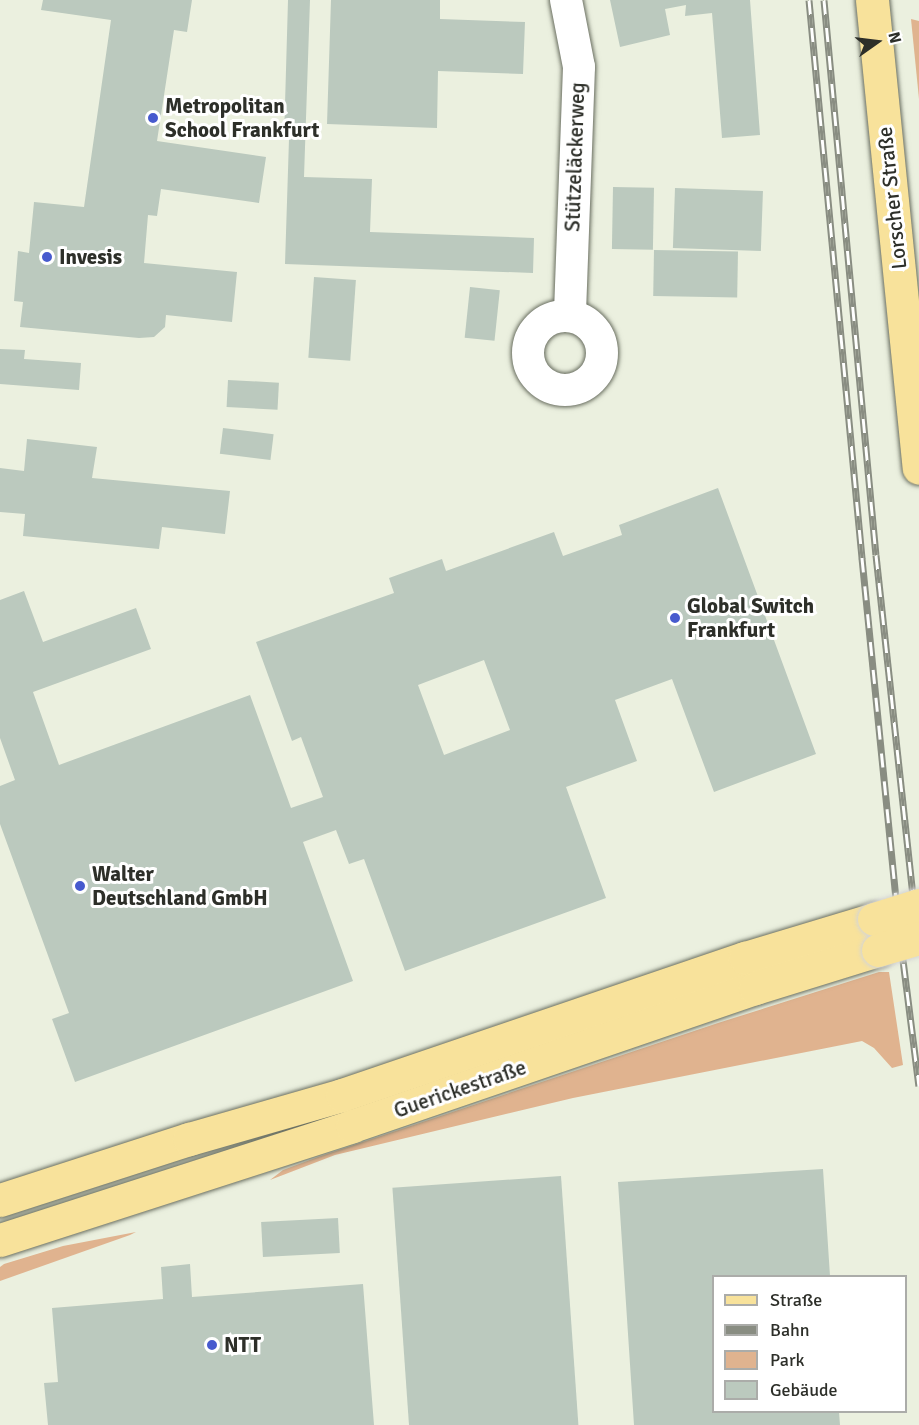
<!DOCTYPE html>
<html>
<head>
<meta charset="utf-8">
<style>
  body { margin:0 }
  #map { position:relative; width:919px; height:1425px; overflow:hidden; background:#ebf0df; font-family:Signika,sans-serif }
  div>[style] { position:absolute }
  [style*='--x'] { left:calc(var(--x)*1px); top:calc(var(--y)*1px); width:calc(var(--w)*1px); rotate:calc(var(--a)*1deg) }
  .green>* { inset:0; background:#e0b38f }
  .building>* { inset:0; background:#bbc9be; transform-origin:0 0 }
  .roads { filter:drop-shadow(0 0 2px #6a6f61) drop-shadow(0 0 2px #6a6f61) }
  .minor>* { height:32px; margin:-16px; padding:0 16px; transform-origin:16px; border-radius:16px; background:#fff }
  .minor>.ring { margin:-16px; padding:0; box-sizing:content-box; background:none; border:32px solid #fff; border-radius:50% }
  .major>* { height:33px; margin:-16.5px; padding:0 16.5px; transform-origin:16.5px; border-radius:16.5px; background:#f8e29b }
  .rail>* { height:7px; margin-top:-3.5px; transform-origin:0; background:repeating-linear-gradient(90deg,#fff 0 14px,#898d82 0 28px); box-sizing:border-box; border-block:2px solid #898d82 }
  .bridges { filter:drop-shadow(0 0 2px #d5d5d4) drop-shadow(0 0 2px #d5d5d4) }
  .major-bridge>* { height:33px; margin:-16.5px; padding:0 16.5px; transform-origin:16.5px; border-radius:16.5px; background:#f8e29b }
  .dots>* { width:16px; height:16px; translate:-50% -50%; box-sizing:border-box; border:3px solid #fff; border-radius:50% }
  span { translate:-50% -50%; white-space:nowrap; text-align:center; line-height:1.15; -webkit-text-stroke:6px #fff; paint-order:stroke }
  .poi-label { font-size:21px; color:#2d2f29; font-weight:700 }
  .left { translate:0 -50%; text-align:left }
  .street-label { font-size:21px; color:#2d2f29 }
  .legend { position:absolute; left:712px; top:1275px; width:195px; height:138px; box-sizing:border-box; background:#fff; border:2px solid #abaca9; margin:0; padding:8px 10px; list-style:none; font-size:18px; color:#2d2f29 }
  .legend li { display:flex; align-items:center; gap:12px; height:30px }
  .legend b { width:30px; border:2px solid #abaca9 }
  .north { position:absolute; left:847px; top:12px; width:60px; height:60px; -webkit-text-stroke:4px #fff; paint-order:stroke; rotate:76deg; font-size:16px; font-weight:700; line-height:24px; text-align:center; color:#2d2f29 }
  .north::after { content:''; display:block; margin:auto; width:21px; height:27px; background:#2d2f29; clip-path:polygon(50% 0,100% 100%,50% 72%,0 100%) }
</style>
</head>
<body>
<div id="map">
  <div class="green">
    <div style="clip-path:polygon(911px 19px,919px 21px,919px 99px)"></div>
    <div style="clip-path:polygon(879px 972px,889px 972px,903px 1065px,892px 1068px,874px 1048px,862px 1041px,573px 1098px,335px 1155px,270px 1180px,283px 1170px,318px 1157px,718px 1023px)"></div>
    <div style="clip-path:polygon(136px 1232px,130px 1235px,0 1281px,0 1267px,4px 1264px,63px 1246px)"></div>
  </div>
  <div class="building">
    <div style="clip-path:polygon(43px 0,192px 0,187px 32px,174px 30px,157px 141px,266px 157px,259px 203px,161px 189px,157px 216px,148px 215px,144px 263px,237px 272px,232px 322px,166px 315px,165px 327px,154px 337px,139px 338px,20px 327px,23px 302px,14px 301px,18px 251px,29px 253px,34px 202px,84px 207px,111px 20px,41px 10px)"></div>
    <div style="clip-path:polygon(288px 0,310px 0,304px 177px,372px 179px,370px 232px,534px 238px,533px 273px,285px 264px,289px 139px,284px 139px)"></div>
    <div style="clip-path:polygon(331px 0,440px 0,440px 19px,525px 22px,523px 74px,438px 71px,437px 128px,327px 124px)"></div>
    <div style="clip-path:polygon(610px 0,750px 0,760px 135px,722px 138px,712px 13px,685px 16px,686px 5px,665px 9px,670px 35px,620px 47px)"></div>
    <div style="left:613px;top:187px;width:41px;height:62px;rotate:1deg"></div>
    <div style="left:675px;top:188px;width:88px;height:60px;rotate:2deg"></div>
    <div style="left:654px;top:250px;width:84px;height:46px;rotate:1deg"></div>
    <div style="left:314px;top:277px;width:42px;height:81px;rotate:4deg"></div>
    <div style="left:470px;top:287px;width:30px;height:51px;rotate:6deg"></div>
    <div style="clip-path:polygon(0 349px,25px 350px,24px 359px,81px 363px,79px 390px,0 384px)"></div>
    <div style="left:228px;top:380px;width:51px;height:27px;rotate:3deg"></div>
    <div style="left:223px;top:428px;width:51px;height:26px;rotate:7deg"></div>
    <div style="clip-path:polygon(27px 439px,97px 447px,92px 478px,230px 491px,225px 534px,162px 527px,159px 549px,23px 536px,25px 514px,0 512px,0 468px,24px 471px)"></div>
    <div style="clip-path:polygon(evenodd,718px 488px,816px 754px,714px 792px,672px 679px,615px 700px,637px 761px,566px 787px,606px 898px,405px 971px,364px 859px,349px 864px,336px 830px,303px 842px,353px 981px,75px 1082px,52px 1019px,69px 1013px,0 824px,0 786px,15px 780px,0 738px,0 600px,24px 591px,43px 642px,136px 608px,151px 649px,33px 692px,59px 765px,250px 695px,291px 808px,323px 797px,301px 737px,292px 741px,256px 642px,394px 593px,389px 578px,442px 559px,446px 571px,554px 532px,563px 556px,622px 535px,619px 525px,718px 488px,484px 660px,510px 730px,444px 755px,418px 685px,484px 660px)"></div>
    <div style="clip-path:polygon(823px 1169px,830px 1276px,714px 1276px,714px 1412px,839px 1412px,840px 1425px,634px 1425px,618px 1182px)"></div>
    <div style="left:561px;top:1176px;width:250px;height:169px;rotate:86deg"></div>
    <div style="left:338px;top:1218px;width:35px;height:77px;rotate:87deg"></div>
    <div style="clip-path:polygon(190px 1264px,192px 1297px,363px 1284px,374px 1425px,48px 1425px,44px 1383px,58px 1382px,52px 1308px,163px 1299px,161px 1267px)"></div>
  </div>
  <div class="roads">
    <div class="minor">
      <div style="--x:566;--y:0;--w:68;--a:79"></div>
      <div style="--x:579;--y:67;--w:249;--a:92.1"></div>
      <div class="ring" style="left:528px;top:316px;width:42px;height:42px"></div>
    </div>
    <div class="major">
      <div style="--x:872;--y:0;--w:470;--a:84.3"></div>
      <div style="--x:0;--y:1200;--w:199;--a:-17.9"></div>
      <div style="--x:189;--y:1139;--w:159;--a:-16"></div>
      <div style="--x:342;--y:1095;--w:426;--a:-18.8"></div>
      <div style="--x:745;--y:958;--w:135;--a:-16.8"></div>
      <div style="--x:0;--y:1240;--w:370;--a:-17.9"></div>
      <div style="--x:352;--y:1126;--w:426;--a:-18.9"></div>
      <div style="--x:755;--y:988;--w:129;--a:-17.2"></div>
    </div>
  </div>
  <div class="rail">
    <div style="--x:809;--y:0;--w:561;--a:84.57"></div>
    <div style="--x:862;--y:558;--w:380;--a:84.3"></div>
    <div style="--x:900;--y:936;--w:151;--a:82.8"></div>
    <div style="--x:824;--y:0;--w:557;--a:84.65"></div>
    <div style="--x:876;--y:555;--w:401;--a:83.8"></div>
  </div>
  <div class="bridges">
    <div class="major-bridge">
      <div style="--x:874;--y:919;--w:47;--a:-17.3"></div>
      <div style="--x:878;--y:950;--w:43;--a:-16.3"></div>
    </div>
  </div>
  <div class="dots">
    <div style="left:153px;top:118px;background:#475ace"></div>
    <div style="left:47px;top:257px;background:#475ace"></div>
    <div style="left:675px;top:618px;background:#475ace"></div>
    <div style="left:80px;top:886px;background:#475ace"></div>
    <div style="left:212px;top:1345px;background:#475ace"></div>
  </div>
  <div class="poi-label">
    <span class="left" style="left:165px;top:118px">Metropolitan<br>School Frankfurt</span>
    <span class="left" style="left:59px;top:257px">Invesis</span>
    <span class="left" style="left:687px;top:618px">Global Switch<br>Frankfurt</span>
    <span class="left" style="left:92px;top:886px">Walter<br>Deutschland GmbH</span>
    <span class="left" style="left:224px;top:1345px">NTT</span>
  </div>
  <div class="street-label">
    <span style="left:575px;top:157px;rotate:-88deg">Stützeläckerweg</span>
    <span style="left:892px;top:198px;rotate:-96deg">Lorscher Straße</span>
    <span style="left:460px;top:1089px;rotate:-19deg">Guerickestraße</span>
  </div>
  <ul class="legend">
  <li><b style="height:8px;background:#f8e29b"></b>Straße</li>
  <li><b style="height:8px;background:#898d82"></b>Bahn</li>
  <li><b style="height:16px;background:#e0b38f"></b>Park</li>
  <li><b style="height:16px;background:#bbc9be"></b>Gebäude</li>
  </ul>
  <div class="north">N</div>
</div>
</body>
</html>
